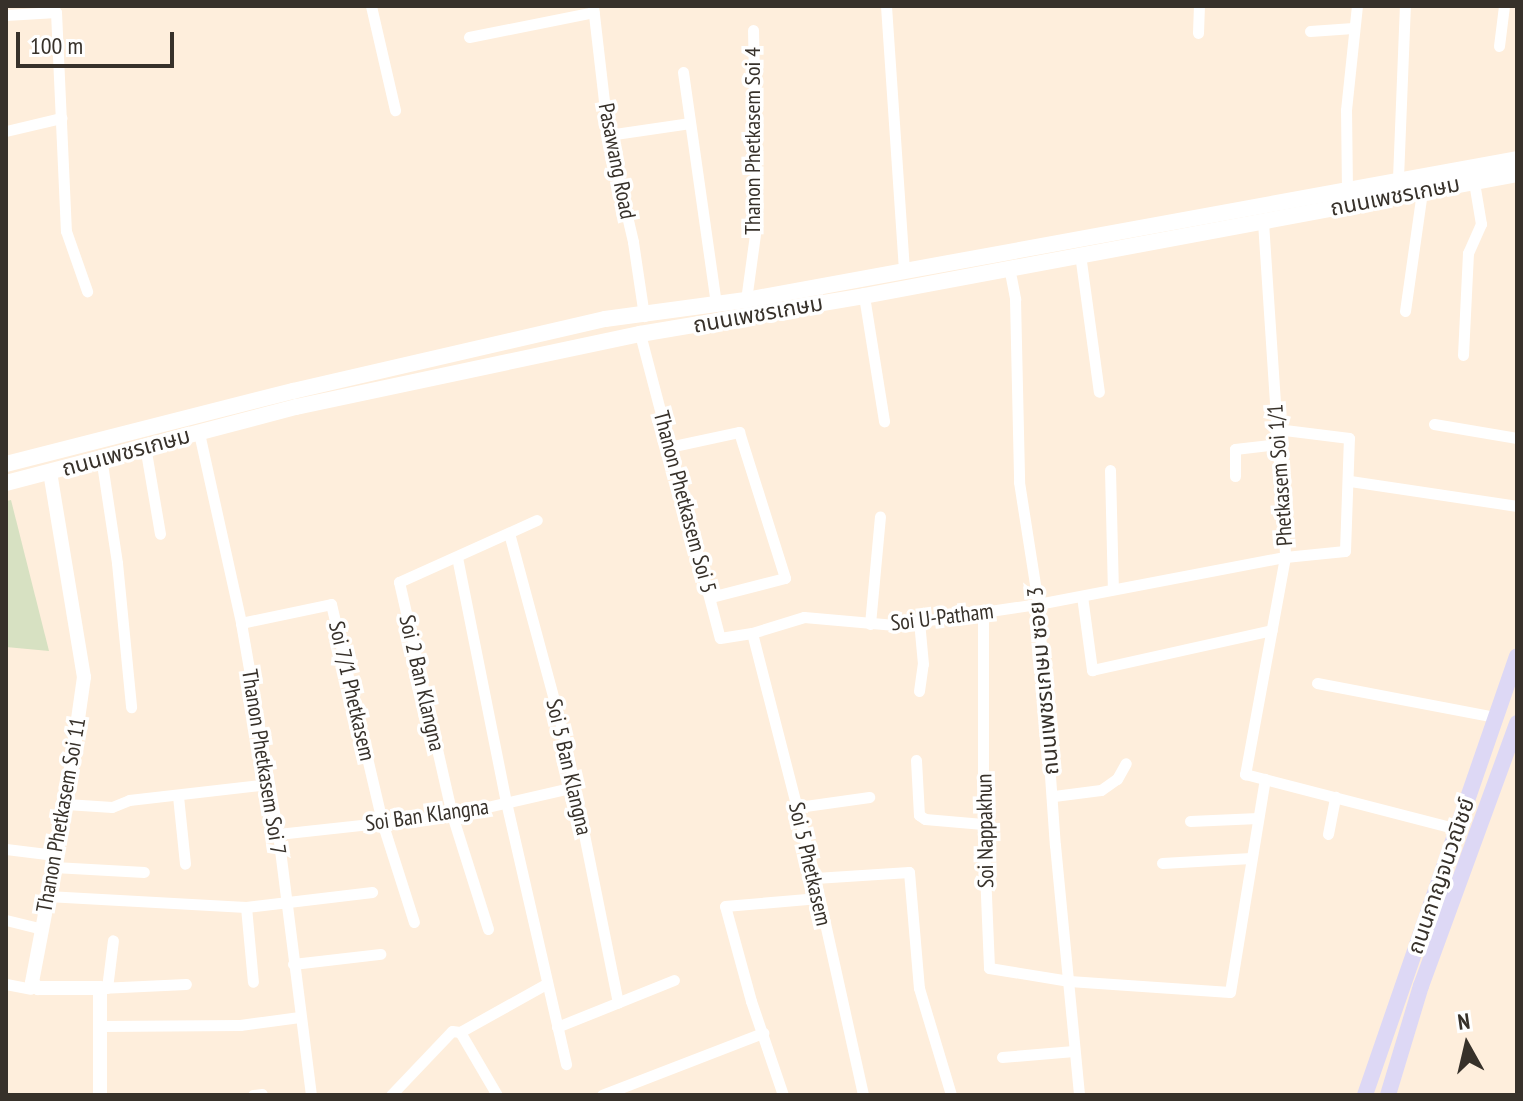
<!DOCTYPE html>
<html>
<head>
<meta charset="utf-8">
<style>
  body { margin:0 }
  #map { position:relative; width:1523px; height:1101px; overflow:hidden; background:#feeedc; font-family:"PT Sans Narrow","Noto Sans Thai",sans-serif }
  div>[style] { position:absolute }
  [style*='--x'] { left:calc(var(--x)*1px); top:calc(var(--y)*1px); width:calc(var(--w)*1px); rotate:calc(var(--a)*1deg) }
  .green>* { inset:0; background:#d7e1c2 }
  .minor>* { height:11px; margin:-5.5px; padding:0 5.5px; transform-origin:5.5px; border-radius:5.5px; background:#fff }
  .tertiary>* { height:14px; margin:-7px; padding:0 7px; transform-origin:7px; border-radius:7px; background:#fff }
  .secondary>* { height:16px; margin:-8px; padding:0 8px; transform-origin:8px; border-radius:8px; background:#fff }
  .primary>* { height:16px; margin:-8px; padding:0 8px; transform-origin:8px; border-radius:8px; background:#ddd8f5 }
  span { translate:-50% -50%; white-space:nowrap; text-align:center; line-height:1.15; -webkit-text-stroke:7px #fff; paint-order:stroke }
  .street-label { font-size:22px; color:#37312a }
  .frame { position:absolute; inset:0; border:8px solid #37312a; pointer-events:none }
  .north { position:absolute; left:1427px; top:1005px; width:80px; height:80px; -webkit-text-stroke:6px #fff; paint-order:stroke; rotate:352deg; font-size:22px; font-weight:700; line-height:32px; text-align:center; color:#37312a }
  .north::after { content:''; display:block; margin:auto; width:28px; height:36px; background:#37312a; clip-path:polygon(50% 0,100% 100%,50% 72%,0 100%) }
  .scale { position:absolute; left:16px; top:32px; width:158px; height:36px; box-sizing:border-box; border:4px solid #37312a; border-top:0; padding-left:10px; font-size:24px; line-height:28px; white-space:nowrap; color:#37312a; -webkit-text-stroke:6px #fff; paint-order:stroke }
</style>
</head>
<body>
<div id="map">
  <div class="green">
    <div style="clip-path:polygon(11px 500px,49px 651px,6px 647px,6px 501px)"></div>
  </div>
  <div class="minor">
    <div style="--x:371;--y:6;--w:107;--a:77"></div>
    <div style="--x:593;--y:6;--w:130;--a:83.4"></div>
    <div style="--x:608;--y:135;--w:110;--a:76.8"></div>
    <div style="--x:633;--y:242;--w:75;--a:81.5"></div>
    <div style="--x:886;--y:6;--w:265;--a:86.1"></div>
    <div style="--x:6;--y:15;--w:50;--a:-3.4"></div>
    <div style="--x:56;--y:12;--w:219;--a:87.4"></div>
    <div style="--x:66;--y:231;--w:64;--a:70.7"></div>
    <div style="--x:1310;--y:31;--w:43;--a:-4"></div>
    <div style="--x:1198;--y:33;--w:27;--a:-88"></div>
    <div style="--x:469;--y:37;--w:127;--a:-11.3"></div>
    <div style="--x:1499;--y:46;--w:40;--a:-82.9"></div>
    <div style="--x:683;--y:72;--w:234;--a:81.9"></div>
    <div style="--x:6;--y:131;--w:57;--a:-13.3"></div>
    <div style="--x:608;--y:135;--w:83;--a:-8.3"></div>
    <div style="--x:1398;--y:178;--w:172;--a:-87.7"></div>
    <div style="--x:1347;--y:190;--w:80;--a:-90.7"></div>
    <div style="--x:1346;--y:110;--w:105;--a:-84"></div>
    <div style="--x:1263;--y:222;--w:336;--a:86.2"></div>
    <div style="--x:1285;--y:557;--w:221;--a:100.4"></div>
    <div style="--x:1245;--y:774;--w:219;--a:14.5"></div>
    <div style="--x:1080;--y:254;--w:139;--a:82.2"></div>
    <div style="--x:1009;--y:267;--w:33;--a:79"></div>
    <div style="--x:1015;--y:299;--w:183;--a:88.7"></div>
    <div style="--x:1019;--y:482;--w:123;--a:81.1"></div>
    <div style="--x:1038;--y:604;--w:242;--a:86"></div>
    <div style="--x:1055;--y:845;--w:251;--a:84.5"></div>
    <div style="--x:864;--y:296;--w:127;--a:80.9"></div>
    <div style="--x:746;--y:300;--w:81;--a:-82.2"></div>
    <div style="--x:757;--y:220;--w:190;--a:-91.2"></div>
    <div style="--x:1405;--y:311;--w:121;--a:-81.9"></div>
    <div style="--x:640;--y:334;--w:314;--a:75.3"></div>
    <div style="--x:720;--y:638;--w:32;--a:-9"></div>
    <div style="--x:752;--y:633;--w:54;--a:-17.1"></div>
    <div style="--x:804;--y:617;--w:91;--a:5"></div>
    <div style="--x:895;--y:625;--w:145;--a:-8.4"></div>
    <div style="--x:1038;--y:604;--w:251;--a:-10.8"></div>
    <div style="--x:1285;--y:557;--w:60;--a:-5.7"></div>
    <div style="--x:1345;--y:551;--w:113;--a:-88"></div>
    <div style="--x:1349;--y:438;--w:73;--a:-172.9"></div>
    <div style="--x:1463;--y:355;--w:102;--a:-87.2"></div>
    <div style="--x:1468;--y:253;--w:32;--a:-66"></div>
    <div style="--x:1481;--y:224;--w:43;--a:-99.5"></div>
    <div style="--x:1434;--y:424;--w:84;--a:9.6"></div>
    <div style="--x:199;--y:433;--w:195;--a:77.5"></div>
    <div style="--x:241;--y:623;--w:214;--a:80.1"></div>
    <div style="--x:278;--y:834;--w:263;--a:82.8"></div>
    <div style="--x:145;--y:446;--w:89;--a:80.3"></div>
    <div style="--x:669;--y:447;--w:72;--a:-12.1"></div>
    <div style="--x:739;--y:432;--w:153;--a:72.5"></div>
    <div style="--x:785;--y:578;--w:76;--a:165.6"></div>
    <div style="--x:101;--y:457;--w:107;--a:81.4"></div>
    <div style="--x:117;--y:563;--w:145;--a:84.4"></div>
    <div style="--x:1110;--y:470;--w:119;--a:88.6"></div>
    <div style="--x:1235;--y:476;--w:27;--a:-90"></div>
    <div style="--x:1235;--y:449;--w:43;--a:-6.6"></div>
    <div style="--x:1350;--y:481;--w:169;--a:8.5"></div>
    <div style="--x:509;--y:533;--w:214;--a:74.9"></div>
    <div style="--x:565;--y:740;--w:268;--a:78.6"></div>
    <div style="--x:457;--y:557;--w:250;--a:78.7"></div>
    <div style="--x:506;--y:802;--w:269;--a:77.1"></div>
    <div style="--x:1082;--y:596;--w:75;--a:82.3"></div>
    <div style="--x:1092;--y:670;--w:184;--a:-12.5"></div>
    <div style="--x:983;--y:612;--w:212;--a:90"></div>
    <div style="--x:983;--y:824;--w:144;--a:87.6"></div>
    <div style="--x:989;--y:968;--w:81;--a:9.2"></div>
    <div style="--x:1069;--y:981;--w:161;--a:3.9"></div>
    <div style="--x:1230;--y:992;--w:216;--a:-80.7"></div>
    <div style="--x:241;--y:623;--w:92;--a:-11.9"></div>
    <div style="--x:331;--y:604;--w:224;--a:76.8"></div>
    <div style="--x:382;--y:822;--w:105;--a:72.3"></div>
    <div style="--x:870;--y:624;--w:108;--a:-84.7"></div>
    <div style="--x:752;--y:633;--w:253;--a:75.6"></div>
    <div style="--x:815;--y:878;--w:222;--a:77.5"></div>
    <div style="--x:1317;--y:683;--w:182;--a:10.8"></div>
    <div style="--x:919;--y:691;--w:27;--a:-82"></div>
    <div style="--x:923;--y:664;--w:43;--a:-95.3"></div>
    <div style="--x:916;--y:760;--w:55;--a:86.9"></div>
    <div style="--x:919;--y:815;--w:7;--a:34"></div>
    <div style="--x:925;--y:819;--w:58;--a:4.9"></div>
    <div style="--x:178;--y:796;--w:68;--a:84.1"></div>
    <div style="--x:1054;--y:796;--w:47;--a:-7.3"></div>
    <div style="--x:1101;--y:790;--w:19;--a:-35"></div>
    <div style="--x:1117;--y:779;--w:18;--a:-61"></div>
    <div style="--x:66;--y:804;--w:46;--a:3.7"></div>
    <div style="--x:112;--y:807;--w:18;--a:-22"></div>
    <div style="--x:129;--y:800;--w:141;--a:-6.5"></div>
    <div style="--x:798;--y:807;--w:72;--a:-8"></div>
    <div style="--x:1190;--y:821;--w:68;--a:-2.5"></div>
    <div style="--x:278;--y:834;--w:175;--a:-6.2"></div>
    <div style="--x:452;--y:815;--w:125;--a:-12.9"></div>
    <div style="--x:1328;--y:834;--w:38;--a:-79"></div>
    <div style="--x:6;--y:849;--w:49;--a:7"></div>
    <div style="--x:1162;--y:863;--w:89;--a:-3.2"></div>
    <div style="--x:54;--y:867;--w:90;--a:3.2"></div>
    <div style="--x:815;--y:878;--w:94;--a:-3.7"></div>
    <div style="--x:909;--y:872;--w:116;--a:85.1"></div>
    <div style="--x:919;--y:988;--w:112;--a:73.3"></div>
    <div style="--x:47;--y:896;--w:199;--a:3.2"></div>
    <div style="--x:246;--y:907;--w:127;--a:-6.8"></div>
    <div style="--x:246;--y:907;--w:75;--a:84.7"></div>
    <div style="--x:6;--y:920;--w:36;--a:14"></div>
    <div style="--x:488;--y:929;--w:120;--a:-107.5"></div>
    <div style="--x:452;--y:815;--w:239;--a:-102.8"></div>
    <div style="--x:399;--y:582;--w:151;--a:-24.2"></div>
    <div style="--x:293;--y:964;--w:88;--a:-6.6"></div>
    <div style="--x:6;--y:984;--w:25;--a:11"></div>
    <div style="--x:100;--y:988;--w:86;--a:-2.7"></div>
    <div style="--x:107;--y:988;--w:48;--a:-82.9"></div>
    <div style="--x:101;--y:1026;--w:139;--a:-0.4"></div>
    <div style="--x:240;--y:1025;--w:60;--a:-7.7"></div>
    <div style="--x:557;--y:1027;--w:126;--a:-21.9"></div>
    <div style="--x:460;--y:1032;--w:73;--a:59.6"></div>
    <div style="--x:1002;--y:1057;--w:72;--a:-4.8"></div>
    <div style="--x:253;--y:1095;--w:9;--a:-6"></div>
    <div style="--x:391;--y:1095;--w:88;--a:-46.4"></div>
    <div style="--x:452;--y:1031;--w:8;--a:7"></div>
    <div style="--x:460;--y:1032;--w:98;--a:-29.2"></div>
    <div style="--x:602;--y:1095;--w:173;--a:-21.1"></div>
    <div style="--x:783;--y:1095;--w:99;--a:-108.8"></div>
    <div style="--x:751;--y:1001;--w:98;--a:-105.3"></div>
    <div style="--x:725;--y:906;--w:94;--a:-4.9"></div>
  </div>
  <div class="tertiary">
    <div style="--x:50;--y:472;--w:208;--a:80.6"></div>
    <div style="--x:84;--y:677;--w:128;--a:98.1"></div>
    <div style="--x:66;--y:804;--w:182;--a:100.8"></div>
    <div style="--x:32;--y:983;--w:8;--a:40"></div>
    <div style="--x:38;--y:988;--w:62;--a:0"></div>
    <div style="--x:100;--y:988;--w:107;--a:90"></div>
  </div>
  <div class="secondary">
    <div style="--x:6;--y:464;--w:296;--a:-14.3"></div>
    <div style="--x:293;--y:391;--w:320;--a:-13"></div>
    <div style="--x:605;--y:319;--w:142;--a:-7.7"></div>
    <div style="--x:746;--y:300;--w:784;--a:-10.36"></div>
    <div style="--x:6;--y:483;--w:300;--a:-14.7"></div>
    <div style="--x:296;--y:407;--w:352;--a:-12"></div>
    <div style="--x:640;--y:334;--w:227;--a:-9.6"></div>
    <div style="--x:864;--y:296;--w:664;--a:-10.58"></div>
  </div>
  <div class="primary">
    <div style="--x:1365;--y:1095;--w:464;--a:-70.9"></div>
    <div style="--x:1388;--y:1095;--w:114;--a:-73.2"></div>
    <div style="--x:1421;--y:986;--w:280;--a:-69.9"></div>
  </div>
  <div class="street-label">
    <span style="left:753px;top:141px;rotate:-90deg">Thanon Phetkasem Soi 4</span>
    <span style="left:617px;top:161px;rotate:79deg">Pasawang Road</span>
    <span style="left:1395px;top:196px;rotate:-11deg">ถนนเพชรเกษม</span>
    <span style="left:758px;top:314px;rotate:-10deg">ถนนเพชรเกษม</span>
    <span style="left:126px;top:452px;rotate:-15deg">ถนนเพชรเกษม</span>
    <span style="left:1280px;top:475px;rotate:-94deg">Phetkasem Soi 1/1</span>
    <span style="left:685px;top:502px;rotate:75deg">Thanon Phetkasem Soi 5</span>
    <span style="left:942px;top:617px;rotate:-7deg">Soi U-Patham</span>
    <span style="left:1043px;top:681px;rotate:-95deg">ถนนเพชรเกษม ซอย 3</span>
    <span style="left:422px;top:683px;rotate:77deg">Soi 2 Ban Klangna</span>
    <span style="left:352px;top:691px;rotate:77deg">Soi 7/1 Phetkasem</span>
    <span style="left:264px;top:762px;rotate:81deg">Thanon Phetkasem Soi 7</span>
    <span style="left:569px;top:767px;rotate:77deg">Soi 5 Ban Klangna</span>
    <span style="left:61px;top:815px;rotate:-80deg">Thanon Phetkasem Soi 11</span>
    <span style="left:427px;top:815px;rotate:-8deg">Soi Ban Klangna</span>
    <span style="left:985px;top:831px;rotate:-91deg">Soi Nappakhun</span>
    <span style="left:810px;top:864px;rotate:77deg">Soi 5 Phetkasem</span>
    <span style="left:1441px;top:876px;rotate:-71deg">ถนนกาญจนวณิชย์</span>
  </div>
  <div class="frame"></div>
  <div class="north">N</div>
  <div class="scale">100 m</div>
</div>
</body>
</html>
